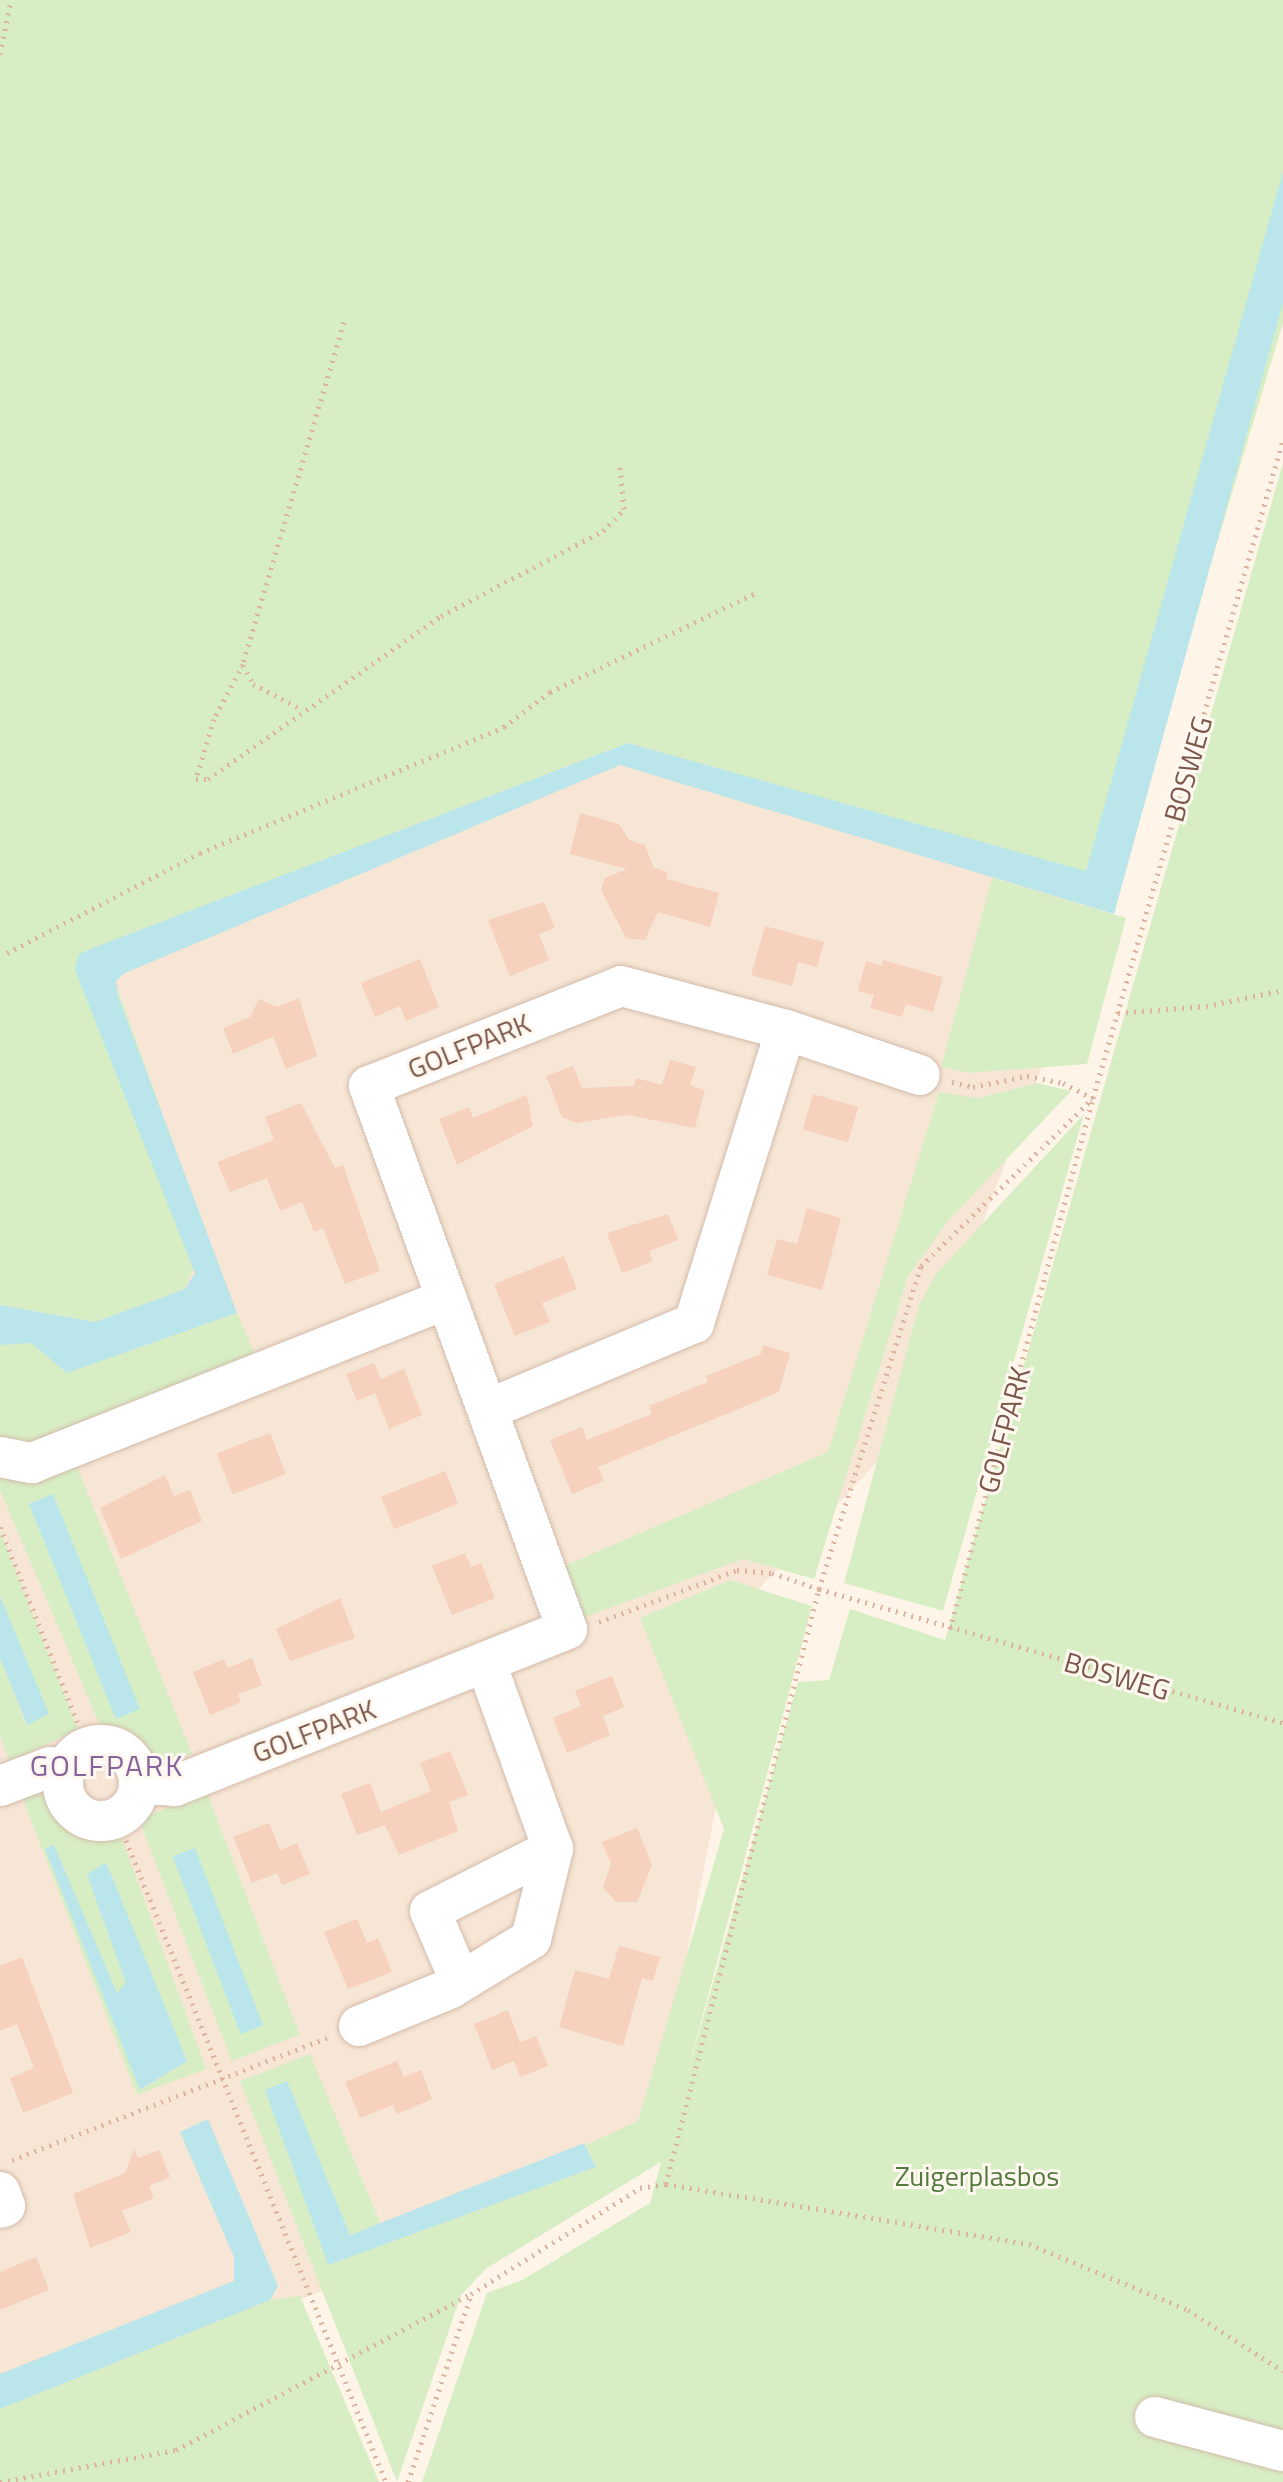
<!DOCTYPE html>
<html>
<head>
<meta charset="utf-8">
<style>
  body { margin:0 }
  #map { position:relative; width:1283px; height:2482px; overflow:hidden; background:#fef4e8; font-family:"Titillium Web",sans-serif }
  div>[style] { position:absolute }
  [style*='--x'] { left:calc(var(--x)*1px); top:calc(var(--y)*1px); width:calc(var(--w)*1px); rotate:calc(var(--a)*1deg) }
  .residential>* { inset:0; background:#f7e6d5 }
  .green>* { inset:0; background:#d7eec4; transform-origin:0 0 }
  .water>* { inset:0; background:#bae5ea; transform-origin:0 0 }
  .building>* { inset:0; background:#f6d1bd; transform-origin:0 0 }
  .path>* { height:5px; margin-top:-2.5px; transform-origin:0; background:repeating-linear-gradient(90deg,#dcb49f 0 2px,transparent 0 8px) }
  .roads { filter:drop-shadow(0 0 2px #d2bbac) drop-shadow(0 0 2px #d2bbac) }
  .minor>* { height:40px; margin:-20px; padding:0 20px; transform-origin:20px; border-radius:20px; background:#fff }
  .minor>.ring { margin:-20px; padding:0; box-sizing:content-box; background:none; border:40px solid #fff; border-radius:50% }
  span { translate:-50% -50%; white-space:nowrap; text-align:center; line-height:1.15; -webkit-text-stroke:6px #fff8f0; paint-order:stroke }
  .street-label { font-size:28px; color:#7b5849 }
  .park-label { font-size:28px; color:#527b3c }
  .neighbourhood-label { font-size:30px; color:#88649e; letter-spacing:2px }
</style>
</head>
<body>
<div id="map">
  <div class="residential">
    <div style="clip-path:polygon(620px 733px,1128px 840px,902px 1435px,759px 1589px,646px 2161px,0 2420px,0 1262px,95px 926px)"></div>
  </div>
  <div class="green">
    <div style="clip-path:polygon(0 0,1283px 0,1283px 323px,1128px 840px,1086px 872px,628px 743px,102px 945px,217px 1267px,193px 1269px,185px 1289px,95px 1322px,0 1305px)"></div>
    <div style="clip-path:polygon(1283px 463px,1283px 2482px,422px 2482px,487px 2293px,522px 2280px,650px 2203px,661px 2162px,487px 2268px,461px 2295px,397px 2482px,240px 2081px,310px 2054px,380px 2223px,350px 2235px,287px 2082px,328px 2265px,596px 2167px,586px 2145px,638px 2121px,724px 1829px,640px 1618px,730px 1580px,812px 1606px,685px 2082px,798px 1682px,829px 1680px,850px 1609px,945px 1640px)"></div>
    <div style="clip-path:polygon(992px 878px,1126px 918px,1087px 1064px,969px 1073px,941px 1067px)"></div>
    <div style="clip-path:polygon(1037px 1083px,1071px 1091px,948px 1221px,908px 1276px,814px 1579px,743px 1559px,582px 1618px,562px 1567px,828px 1452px,939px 1092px,978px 1098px)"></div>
    <div style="clip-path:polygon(1084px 1114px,943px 1611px,844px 1583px,919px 1306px,935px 1275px)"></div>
    <div style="clip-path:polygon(237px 1313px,258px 1361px,33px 1449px,0 1441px,0 1345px,31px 1343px,67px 1373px)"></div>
    <div style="clip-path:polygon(76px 1464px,192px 1754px,161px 1766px,139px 1738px,99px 1723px,0 1490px,0 1474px)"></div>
    <div style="clip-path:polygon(0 1531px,78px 1729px,10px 1762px,0 1736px,0 1658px,26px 1725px,48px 1715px,0 1596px)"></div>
    <div style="clip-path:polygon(evenodd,46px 1784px,65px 1819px,88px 1832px,120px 1833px,206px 2069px,137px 2095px,21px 1794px,46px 1784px,54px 1845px,117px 1994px,126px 1983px,87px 1875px,106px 1863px,187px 2061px,141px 2090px,45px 1849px,54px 1845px)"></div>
    <div style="left:207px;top:1793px;width:259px;height:73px;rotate:69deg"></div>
    <div style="clip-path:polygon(300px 2296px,379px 2482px,0 2482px,0 2409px,270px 2300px)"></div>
  </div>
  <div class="water">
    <div style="clip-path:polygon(1283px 172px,1283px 303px,1114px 914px,620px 765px,125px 973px,116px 981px,118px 996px,237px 1313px,67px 1373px,31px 1343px,0 1345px,0 1305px,95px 1322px,185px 1289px,195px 1273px,75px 970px,79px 954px,93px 948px,628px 743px,1086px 871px)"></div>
    <div style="left:53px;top:1494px;width:232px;height:26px;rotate:68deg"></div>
    <div style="clip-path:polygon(0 1596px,49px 1714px,27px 1725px,0 1658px)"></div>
    <div style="clip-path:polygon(54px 1845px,117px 1993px,126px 1983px,87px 1875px,106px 1862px,187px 2061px,140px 2090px,45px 1849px)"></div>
    <div style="left:195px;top:1848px;width:190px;height:24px;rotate:69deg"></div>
    <div style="clip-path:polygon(287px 2081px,350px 2235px,584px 2143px,596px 2167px,328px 2265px,265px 2090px)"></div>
    <div style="clip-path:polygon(208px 2119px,278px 2286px,270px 2300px,0 2409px,0 2374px,234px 2281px,234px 2257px,180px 2132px)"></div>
  </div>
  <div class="building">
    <div style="clip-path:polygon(580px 813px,619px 824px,629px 840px,645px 845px,654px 868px,668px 872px,666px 879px,719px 893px,710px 927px,658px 912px,645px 940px,626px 938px,601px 890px,605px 878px,627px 869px,570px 854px)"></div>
    <div style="clip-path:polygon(544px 902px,555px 928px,539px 934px,549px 960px,510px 976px,488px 920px)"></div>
    <div style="clip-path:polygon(765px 926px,824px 942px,817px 967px,798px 962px,792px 986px,751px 975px)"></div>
    <div style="clip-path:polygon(420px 959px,439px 1007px,406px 1021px,400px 1006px,375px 1017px,361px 983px)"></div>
    <div style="clip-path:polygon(883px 960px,943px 977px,933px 1012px,906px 1004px,902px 1017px,870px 1008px,874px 995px,858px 991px,866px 961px,882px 966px)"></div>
    <div style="clip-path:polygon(299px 998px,317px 1056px,286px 1069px,273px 1037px,233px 1054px,223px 1028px,250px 1017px,259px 999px,277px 1007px)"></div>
    <div style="clip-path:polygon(670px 1060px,696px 1067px,690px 1085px,705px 1090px,695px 1128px,627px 1115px,576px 1123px,562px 1117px,546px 1076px,573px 1066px,582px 1088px,634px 1086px,636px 1078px,662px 1085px)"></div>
    <div style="left:813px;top:1094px;width:47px;height:37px;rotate:16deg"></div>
    <div style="clip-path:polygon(527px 1095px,533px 1126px,457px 1165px,439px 1119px,469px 1107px,473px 1118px)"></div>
    <div style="clip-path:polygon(301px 1103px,335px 1168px,343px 1165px,380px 1271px,345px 1284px,323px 1228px,314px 1232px,302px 1202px,280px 1211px,267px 1178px,230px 1192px,217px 1162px,274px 1140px,265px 1117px)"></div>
    <div style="clip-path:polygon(807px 1208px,841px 1218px,822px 1290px,767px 1275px,777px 1239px,797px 1244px)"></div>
    <div style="clip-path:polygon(668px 1214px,678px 1240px,649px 1251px,653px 1261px,622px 1273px,607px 1233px)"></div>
    <div style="clip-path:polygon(564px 1256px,577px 1289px,542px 1303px,550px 1322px,515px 1336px,494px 1284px)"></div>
    <div style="clip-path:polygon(763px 1345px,790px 1353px,779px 1392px,598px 1467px,604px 1481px,572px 1494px,550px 1440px,582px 1427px,587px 1440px,652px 1414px,649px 1406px,708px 1382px,706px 1376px,761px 1354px)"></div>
    <div style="clip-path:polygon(374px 1363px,381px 1379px,404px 1369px,422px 1415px,389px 1429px,375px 1393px,357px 1401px,346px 1374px)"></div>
    <div style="left:270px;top:1433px;width:44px;height:57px;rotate:69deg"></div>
    <div style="left:445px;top:1471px;width:35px;height:69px;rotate:68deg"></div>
    <div style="clip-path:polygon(165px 1475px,174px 1496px,190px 1490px,202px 1521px,121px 1559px,100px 1508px)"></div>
    <div style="clip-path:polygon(465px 1553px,471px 1567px,481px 1563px,495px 1598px,452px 1615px,432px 1566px)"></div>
    <div style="clip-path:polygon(340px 1598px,355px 1638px,290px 1661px,276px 1629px)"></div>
    <div style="clip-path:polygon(252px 1658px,262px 1685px,238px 1694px,241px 1702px,210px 1715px,193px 1672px,224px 1659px,228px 1668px)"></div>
    <div style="clip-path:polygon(612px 1676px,624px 1707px,603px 1716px,610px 1735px,567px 1753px,553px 1718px,581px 1706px,575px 1691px)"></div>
    <div style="clip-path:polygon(450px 1751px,468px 1795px,449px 1802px,458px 1831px,399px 1855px,385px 1825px,357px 1835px,341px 1794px,370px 1783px,381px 1812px,431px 1791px,420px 1763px)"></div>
    <div style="clip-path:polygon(269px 1823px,280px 1850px,297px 1843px,310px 1874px,282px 1885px,277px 1873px,252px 1883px,233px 1837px)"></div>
    <div style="clip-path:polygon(637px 1828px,652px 1865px,637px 1902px,616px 1902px,603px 1887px,611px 1864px,602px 1842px)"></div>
    <div style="clip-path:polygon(357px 1919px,367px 1943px,378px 1938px,392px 1972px,348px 1989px,324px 1932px)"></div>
    <div style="clip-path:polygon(619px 1946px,660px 1957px,653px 1981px,642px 1978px,623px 2046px,559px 2027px,575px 1970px,609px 1979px)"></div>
    <div style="clip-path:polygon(22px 1957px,73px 2093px,23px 2113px,10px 2078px,34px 2068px,17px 2024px,0 2031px,0 1966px)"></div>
    <div style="clip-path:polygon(508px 2010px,520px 2042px,536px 2036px,548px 2066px,520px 2077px,514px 2061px,492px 2070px,474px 2024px)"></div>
    <div style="clip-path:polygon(397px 2061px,404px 2077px,421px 2070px,432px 2099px,397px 2114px,393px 2105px,360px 2118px,345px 2082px)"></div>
    <div style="clip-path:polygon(134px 2149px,138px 2158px,159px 2150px,170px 2177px,149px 2186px,154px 2198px,122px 2211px,131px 2232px,90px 2248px,73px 2194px,125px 2173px)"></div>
    <div style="clip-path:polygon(36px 2257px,49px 2290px,0 2310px,0 2272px)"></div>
  </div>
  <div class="path">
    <div style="--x:0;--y:54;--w:55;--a:-78.5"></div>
    <div style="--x:344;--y:322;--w:357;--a:106.5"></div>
    <div style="--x:243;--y:664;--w:62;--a:117.8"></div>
    <div style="--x:214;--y:719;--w:63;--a:106.7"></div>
    <div style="--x:196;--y:779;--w:12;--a:0"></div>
    <div style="--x:208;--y:779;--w:284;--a:-35"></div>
    <div style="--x:441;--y:616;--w:183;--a:-27.7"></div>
    <div style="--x:603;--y:531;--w:30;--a:-46"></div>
    <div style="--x:624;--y:509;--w:42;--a:-95.4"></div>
    <div style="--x:243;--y:665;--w:21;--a:62"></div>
    <div style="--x:253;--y:684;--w:56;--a:27.5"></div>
    <div style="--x:7;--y:953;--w:217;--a:-27.4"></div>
    <div style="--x:200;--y:853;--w:329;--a:-22.5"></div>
    <div style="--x:504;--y:727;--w:58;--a:-37.3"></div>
    <div style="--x:550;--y:692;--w:231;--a:-25.7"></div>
    <div style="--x:1118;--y:1013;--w:88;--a:-4.5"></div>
    <div style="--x:1206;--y:1006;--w:79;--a:-11.7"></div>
    <div style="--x:952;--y:1082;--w:22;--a:13"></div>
    <div style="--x:973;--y:1087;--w:55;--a:-11.5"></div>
    <div style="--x:1027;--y:1076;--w:37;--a:11"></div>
    <div style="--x:1063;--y:1083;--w:34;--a:27"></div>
    <div style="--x:0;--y:1527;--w:231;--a:68.4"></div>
    <div style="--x:599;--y:1622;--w:147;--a:-20.6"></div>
    <div style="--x:737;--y:1570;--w:35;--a:5"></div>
    <div style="--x:772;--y:1573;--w:50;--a:18.8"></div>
    <div style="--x:819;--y:1589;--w:339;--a:-72.5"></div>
    <div style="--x:921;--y:1266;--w:239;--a:-44.3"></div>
    <div style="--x:950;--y:1629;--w:550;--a:-74.93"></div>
    <div style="--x:1093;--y:1098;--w:685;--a:-73.89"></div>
    <div style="--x:117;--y:1818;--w:716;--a:67.95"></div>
    <div style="--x:12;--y:2160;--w:338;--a:-21.2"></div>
    <div style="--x:666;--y:2184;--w:614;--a:-75.58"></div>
    <div style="--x:819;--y:1589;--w:483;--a:16.1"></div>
    <div style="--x:0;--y:2482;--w:179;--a:-10.3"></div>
    <div style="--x:176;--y:2450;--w:334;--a:-27.9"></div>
    <div style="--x:471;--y:2294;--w:199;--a:-32.1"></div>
    <div style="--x:640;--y:2188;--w:26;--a:-9"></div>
    <div style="--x:666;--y:2184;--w:368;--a:9.4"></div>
    <div style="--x:1029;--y:2244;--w:172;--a:22.5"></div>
    <div style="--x:1188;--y:2310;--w:113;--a:32.7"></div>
    <div style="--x:408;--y:2482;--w:197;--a:-71.4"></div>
  </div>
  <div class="roads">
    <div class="minor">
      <div style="--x:491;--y:1408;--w:220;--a:-22.7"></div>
      <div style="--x:694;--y:1323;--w:307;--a:-72.6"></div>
      <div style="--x:0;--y:1457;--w:33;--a:11"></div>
      <div style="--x:32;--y:1463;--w:446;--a:-21.6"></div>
      <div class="ring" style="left:63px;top:1745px;width:36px;height:36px"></div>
      <div style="--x:140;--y:1784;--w:35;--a:3"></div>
      <div style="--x:175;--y:1786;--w:422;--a:-21.8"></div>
      <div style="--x:567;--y:1629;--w:578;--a:-110.03"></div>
      <div style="--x:369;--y:1086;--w:271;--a:-21.6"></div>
      <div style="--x:621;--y:986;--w:171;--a:14.9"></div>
      <div style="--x:786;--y:1030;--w:141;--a:18.6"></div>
      <div style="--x:0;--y:1786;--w:53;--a:-20.8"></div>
      <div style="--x:50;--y:1767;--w:15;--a:16"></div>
      <div style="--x:459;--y:1978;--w:73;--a:-113.4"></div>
      <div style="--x:430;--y:1911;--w:138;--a:-26.8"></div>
      <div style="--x:359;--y:2026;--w:100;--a:-22.4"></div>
      <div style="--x:451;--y:1988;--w:94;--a:-31.5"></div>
      <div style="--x:531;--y:1939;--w:93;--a:-76.3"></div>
      <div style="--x:553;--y:1849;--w:198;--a:-109.8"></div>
      <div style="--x:0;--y:2192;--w:15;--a:70"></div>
      <div style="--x:5;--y:2206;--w:5;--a:158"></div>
      <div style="--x:1155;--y:2417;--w:132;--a:14.9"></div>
    </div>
  </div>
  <div class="street-label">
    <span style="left:1188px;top:769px;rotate:-74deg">BOSWEG</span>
    <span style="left:469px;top:1046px;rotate:-22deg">GOLFPARK</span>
    <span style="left:1004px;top:1430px;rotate:-75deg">GOLFPARK</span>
    <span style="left:1117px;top:1676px;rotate:16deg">BOSWEG</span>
    <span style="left:314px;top:1731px;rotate:-21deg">GOLFPARK</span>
  </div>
  <div class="park-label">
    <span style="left:977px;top:2176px">Zuigerplasbos</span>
  </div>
  <div class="neighbourhood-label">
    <span style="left:107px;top:1765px">GOLFPARK</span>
  </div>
</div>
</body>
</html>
